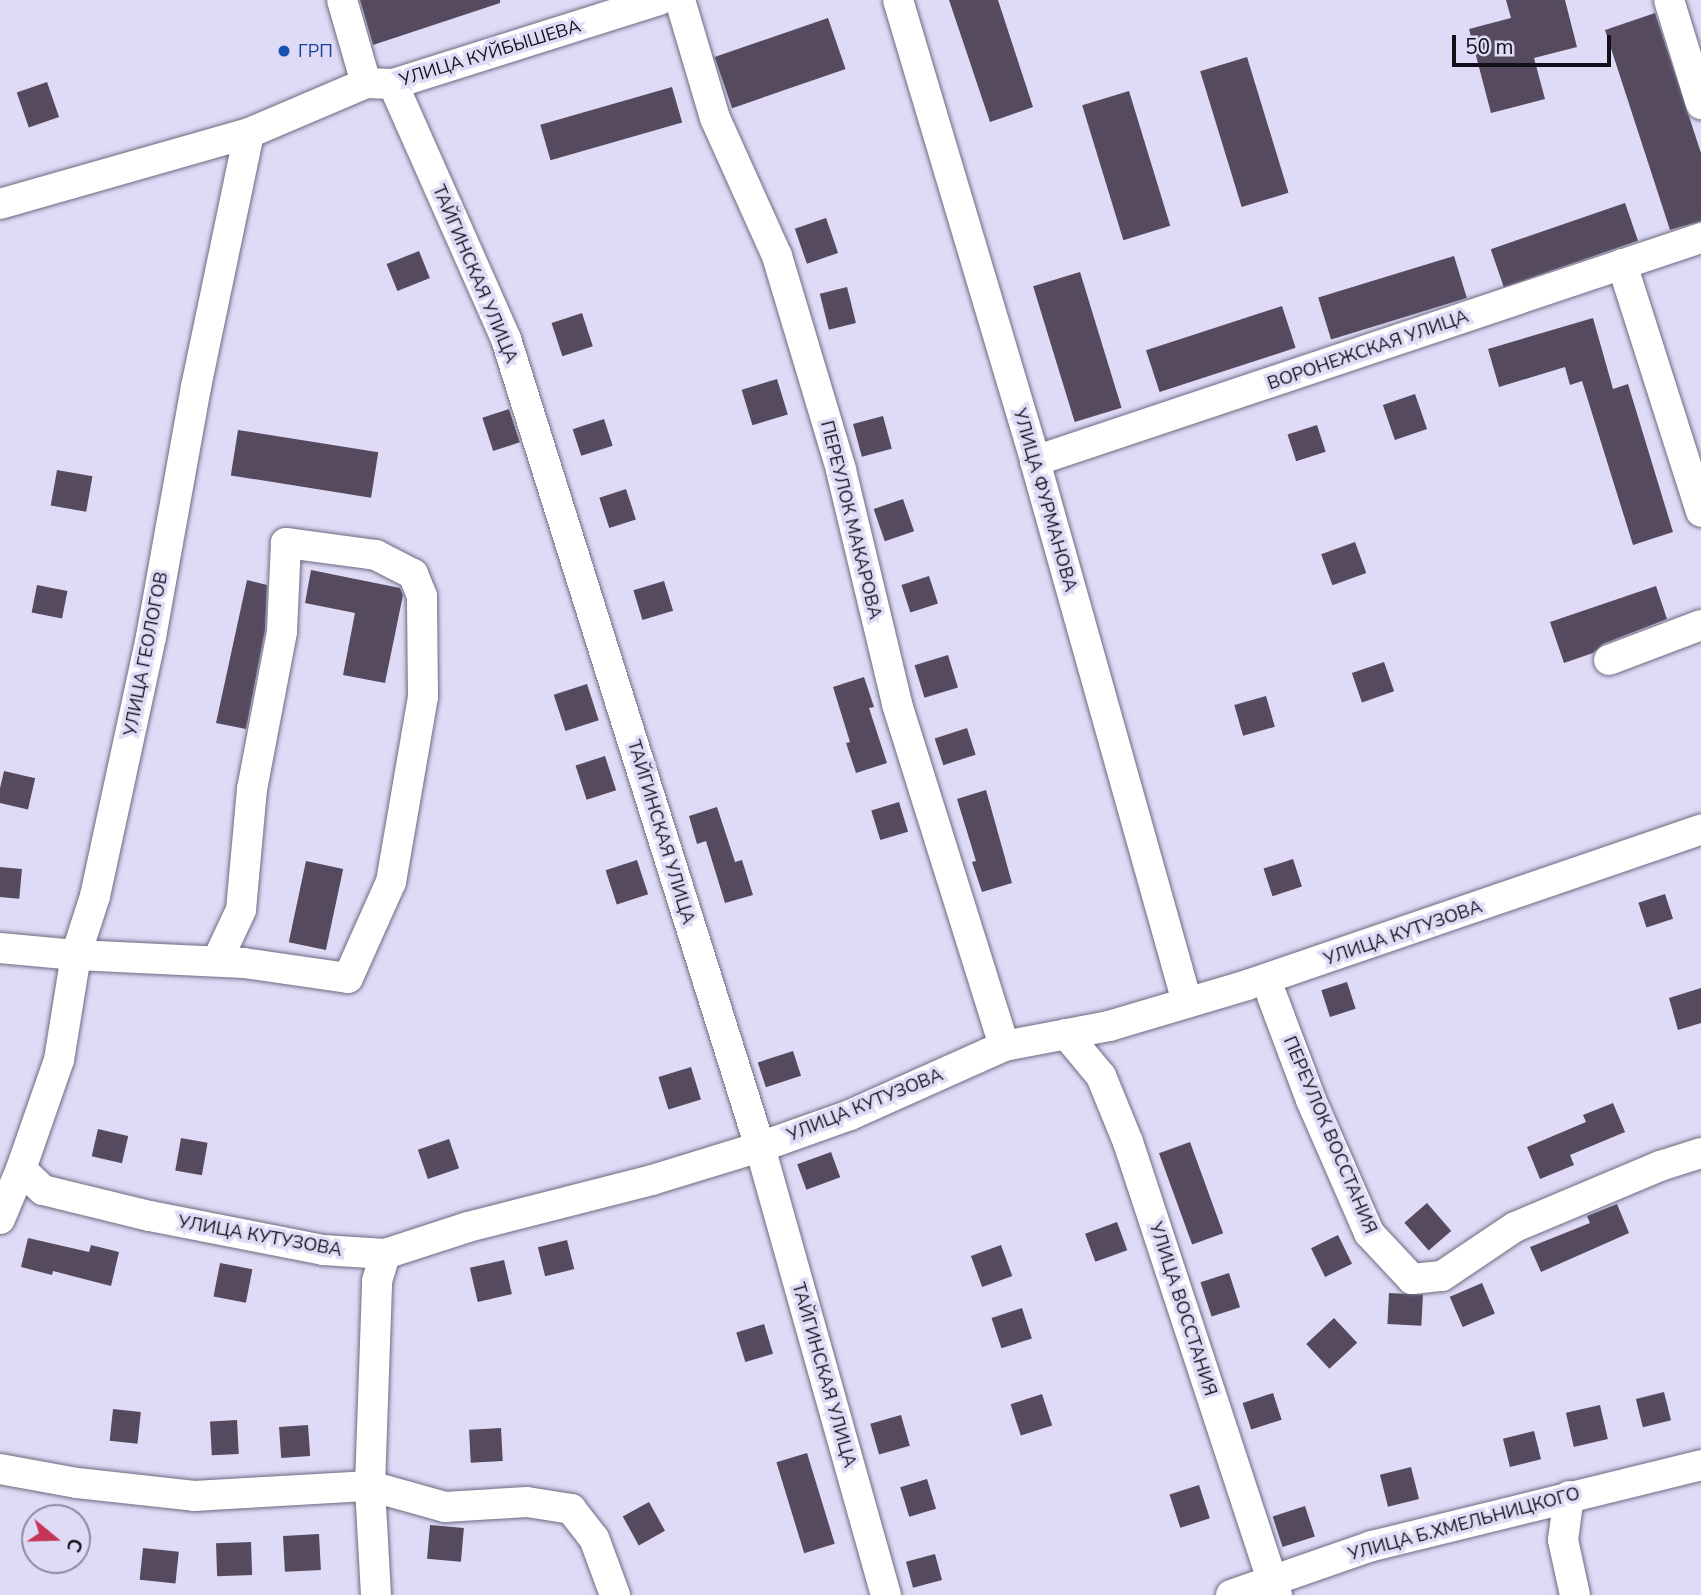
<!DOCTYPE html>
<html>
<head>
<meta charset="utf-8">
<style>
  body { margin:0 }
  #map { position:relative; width:1701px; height:1595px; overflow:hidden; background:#dfdbf6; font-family:"Nunito Sans",sans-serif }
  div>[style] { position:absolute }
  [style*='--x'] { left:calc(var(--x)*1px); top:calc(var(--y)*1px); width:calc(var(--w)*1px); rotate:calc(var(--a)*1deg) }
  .building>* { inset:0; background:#554a5e; transform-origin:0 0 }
  .roads { filter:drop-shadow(0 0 2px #6d6a81) drop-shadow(0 0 2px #6d6a81) }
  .minor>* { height:30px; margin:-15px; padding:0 15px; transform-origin:15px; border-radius:15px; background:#fff }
  .dots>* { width:19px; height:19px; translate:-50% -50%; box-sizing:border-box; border:4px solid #dfdbf6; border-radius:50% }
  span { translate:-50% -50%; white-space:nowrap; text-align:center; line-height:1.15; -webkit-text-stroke:7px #dfdbf6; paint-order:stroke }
  .transit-label { font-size:18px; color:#164399 }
  .left { translate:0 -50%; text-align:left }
  .street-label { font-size:18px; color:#111019 }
  .north { position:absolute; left:21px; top:1504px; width:70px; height:70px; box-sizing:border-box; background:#dfdbf6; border:2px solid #8d8a9e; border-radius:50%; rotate:109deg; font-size:19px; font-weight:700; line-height:28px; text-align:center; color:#111019 }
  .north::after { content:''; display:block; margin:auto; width:24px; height:32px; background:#c43559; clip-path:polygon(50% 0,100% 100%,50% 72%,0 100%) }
  .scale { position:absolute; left:1452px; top:35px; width:159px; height:32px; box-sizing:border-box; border:4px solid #111019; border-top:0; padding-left:9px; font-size:21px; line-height:24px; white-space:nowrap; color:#111019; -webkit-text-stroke:5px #dfdbf6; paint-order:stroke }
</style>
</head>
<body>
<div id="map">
  <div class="building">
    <div style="clip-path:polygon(360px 0,500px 0,500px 3px,373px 45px)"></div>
    <div style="clip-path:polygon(949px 0,998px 0,1033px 107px,990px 122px)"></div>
    <div style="clip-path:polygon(1506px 0,1565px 0,1577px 47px,1534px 58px,1545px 99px,1491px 113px,1469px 29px,1511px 18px)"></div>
    <div style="clip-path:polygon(1655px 13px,1701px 153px,1701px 221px,1670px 230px,1605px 30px)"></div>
    <div style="left:828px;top:18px;width:54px;height:120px;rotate:71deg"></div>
    <div style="left:1247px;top:57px;width:142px;height:49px;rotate:73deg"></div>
    <div style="left:47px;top:82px;width:37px;height:32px;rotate:71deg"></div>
    <div style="left:672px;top:87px;width:37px;height:137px;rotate:74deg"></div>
    <div style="left:1129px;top:91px;width:141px;height:49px;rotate:73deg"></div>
    <div style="left:1625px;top:203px;width:40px;height:142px;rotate:71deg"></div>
    <div style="left:826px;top:218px;width:37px;height:33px;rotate:71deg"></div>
    <div style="left:419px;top:251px;width:29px;height:35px;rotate:68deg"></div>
    <div style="left:1454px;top:256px;width:44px;height:142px;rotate:73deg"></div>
    <div style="left:1080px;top:272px;width:142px;height:49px;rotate:73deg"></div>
    <div style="left:847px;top:287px;width:37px;height:28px;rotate:76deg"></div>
    <div style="left:1282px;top:306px;width:44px;height:143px;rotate:72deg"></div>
    <div style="left:582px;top:313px;width:35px;height:32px;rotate:72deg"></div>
    <div style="clip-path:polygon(1593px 318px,1613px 389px,1628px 384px,1673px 532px,1633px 545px,1582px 381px,1570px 385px,1565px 367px,1499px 387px,1488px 349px)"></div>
    <div style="left:777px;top:379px;width:37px;height:37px;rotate:73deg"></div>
    <div style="left:1415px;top:394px;width:37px;height:34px;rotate:71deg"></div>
    <div style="left:509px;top:409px;width:35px;height:28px;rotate:72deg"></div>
    <div style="left:883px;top:416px;width:34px;height:31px;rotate:75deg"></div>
    <div style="left:604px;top:419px;width:28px;height:33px;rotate:72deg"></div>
    <div style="left:1317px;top:425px;width:28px;height:31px;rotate:72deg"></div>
    <div style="left:238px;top:430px;width:142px;height:46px;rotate:9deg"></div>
    <div style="left:57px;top:470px;width:36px;height:36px;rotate:10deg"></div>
    <div style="left:626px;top:489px;width:32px;height:28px;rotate:72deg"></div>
    <div style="left:903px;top:499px;width:34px;height:31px;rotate:71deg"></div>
    <div style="left:1355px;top:542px;width:33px;height:36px;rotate:70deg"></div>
    <div style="clip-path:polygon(311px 570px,400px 588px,403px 595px,385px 683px,343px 675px,355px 613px,305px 603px)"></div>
    <div style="left:929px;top:576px;width:29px;height:29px;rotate:72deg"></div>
    <div style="clip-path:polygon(247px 580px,267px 585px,265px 630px,246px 729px,216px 723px)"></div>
    <div style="left:664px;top:581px;width:31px;height:32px;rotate:73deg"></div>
    <div style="left:37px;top:585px;width:31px;height:28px;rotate:11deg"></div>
    <div style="clip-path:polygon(1656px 586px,1667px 619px,1603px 644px,1593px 653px,1564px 663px,1550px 622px)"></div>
    <div style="left:948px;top:655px;width:34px;height:35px;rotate:73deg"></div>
    <div style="left:1384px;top:662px;width:31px;height:34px;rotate:71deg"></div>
    <div style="clip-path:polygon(864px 677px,874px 707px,869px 708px,887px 763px,856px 773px,846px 743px,850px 742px,833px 687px)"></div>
    <div style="left:587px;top:684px;width:38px;height:35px;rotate:72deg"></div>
    <div style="left:1266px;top:696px;width:32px;height:33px;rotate:74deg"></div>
    <div style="left:967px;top:728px;width:28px;height:34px;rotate:72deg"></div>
    <div style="left:605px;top:756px;width:36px;height:31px;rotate:72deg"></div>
    <div style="left:4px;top:771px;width:32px;height:32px;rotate:13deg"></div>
    <div style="clip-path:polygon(986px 790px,1012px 883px,982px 892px,972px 862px,976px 861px,957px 799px)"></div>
    <div style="left:899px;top:802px;width:31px;height:29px;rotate:73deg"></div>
    <div style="clip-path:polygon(717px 807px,735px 862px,742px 860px,753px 895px,725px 903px,706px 841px,697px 844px,689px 816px)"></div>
    <div style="left:1293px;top:859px;width:29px;height:31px;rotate:72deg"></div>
    <div style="left:637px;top:860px;width:36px;height:33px;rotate:72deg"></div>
    <div style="left:306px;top:861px;width:38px;height:83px;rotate:12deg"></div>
    <div style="left:0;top:867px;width:22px;height:30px;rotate:5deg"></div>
    <div style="left:1665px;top:894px;width:26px;height:28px;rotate:72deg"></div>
    <div style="left:1347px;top:982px;width:28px;height:27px;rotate:72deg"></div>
    <div style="clip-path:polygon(1701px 988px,1701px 1023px,1678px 1030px,1669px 998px)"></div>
    <div style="left:793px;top:1051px;width:26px;height:37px;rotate:72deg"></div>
    <div style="left:691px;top:1067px;width:34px;height:34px;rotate:73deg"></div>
    <div style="clip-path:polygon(1613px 1103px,1625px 1132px,1570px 1155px,1574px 1165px,1540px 1179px,1527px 1147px,1586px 1122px,1583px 1115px)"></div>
    <div style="left:98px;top:1129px;width:31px;height:28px;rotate:13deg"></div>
    <div style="left:181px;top:1138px;width:27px;height:33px;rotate:10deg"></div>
    <div style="left:449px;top:1139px;width:31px;height:33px;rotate:71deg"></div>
    <div style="left:1190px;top:1142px;width:97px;height:33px;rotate:70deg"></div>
    <div style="left:831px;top:1152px;width:27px;height:36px;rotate:70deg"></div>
    <div style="left:1427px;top:1203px;width:37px;height:30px;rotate:49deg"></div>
    <div style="clip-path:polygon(1617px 1204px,1629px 1233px,1541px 1272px,1530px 1247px,1590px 1223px,1587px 1216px)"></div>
    <div style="left:1117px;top:1222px;width:30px;height:34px;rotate:70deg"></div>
    <div style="left:1338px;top:1235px;width:32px;height:30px;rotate:64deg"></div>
    <div style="clip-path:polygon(28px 1238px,89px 1252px,91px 1245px,119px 1252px,111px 1286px,53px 1271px,52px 1275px,21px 1267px)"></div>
    <div style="left:567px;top:1240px;width:30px;height:30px;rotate:76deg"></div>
    <div style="left:1001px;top:1245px;width:33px;height:32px;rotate:70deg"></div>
    <div style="left:504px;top:1260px;width:35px;height:35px;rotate:77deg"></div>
    <div style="left:220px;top:1263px;width:33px;height:34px;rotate:11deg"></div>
    <div style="left:1229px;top:1273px;width:36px;height:30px;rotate:72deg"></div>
    <div style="left:1482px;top:1283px;width:33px;height:35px;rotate:67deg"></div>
    <div style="left:1389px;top:1293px;width:34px;height:31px;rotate:3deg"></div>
    <div style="left:1022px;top:1308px;width:32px;height:32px;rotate:72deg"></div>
    <div style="left:1334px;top:1318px;width:34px;height:38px;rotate:47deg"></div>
    <div style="left:764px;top:1324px;width:31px;height:29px;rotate:73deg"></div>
    <div style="left:1664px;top:1392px;width:29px;height:29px;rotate:76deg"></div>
    <div style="left:1273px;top:1393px;width:28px;height:32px;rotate:72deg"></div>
    <div style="left:1042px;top:1394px;width:33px;height:33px;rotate:72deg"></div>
    <div style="left:1600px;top:1405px;width:35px;height:35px;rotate:77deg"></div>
    <div style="left:113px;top:1409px;width:28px;height:32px;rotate:6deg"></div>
    <div style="left:901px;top:1415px;width:32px;height:32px;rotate:74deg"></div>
    <div style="left:237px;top:1420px;width:34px;height:27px;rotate:87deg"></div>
    <div style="left:308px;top:1425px;width:31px;height:29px;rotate:86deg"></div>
    <div style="left:501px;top:1428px;width:33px;height:32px;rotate:87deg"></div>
    <div style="left:1534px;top:1431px;width:29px;height:32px;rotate:76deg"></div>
    <div style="left:807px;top:1453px;width:95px;height:32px;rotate:73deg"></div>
    <div style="left:1411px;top:1467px;width:33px;height:32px;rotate:76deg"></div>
    <div style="left:927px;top:1479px;width:31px;height:28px;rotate:73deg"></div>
    <div style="left:1199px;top:1485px;width:35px;height:31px;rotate:72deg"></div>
    <div style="left:649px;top:1502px;width:33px;height:30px;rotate:61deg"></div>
    <div style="left:1305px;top:1506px;width:32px;height:34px;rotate:72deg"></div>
    <div style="left:430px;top:1525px;width:34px;height:34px;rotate:5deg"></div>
    <div style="left:319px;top:1534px;width:36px;height:36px;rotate:87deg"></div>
    <div style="left:251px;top:1542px;width:33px;height:35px;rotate:88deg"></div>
    <div style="left:143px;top:1548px;width:36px;height:32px;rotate:6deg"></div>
    <div style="left:935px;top:1554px;width:27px;height:30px;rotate:75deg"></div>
  </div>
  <div class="roads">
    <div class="minor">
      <div style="--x:342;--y:0;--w:86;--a:73.9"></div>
      <div style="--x:680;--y:0;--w:123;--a:73.5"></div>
      <div style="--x:715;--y:118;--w:151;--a:65.8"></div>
      <div style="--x:777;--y:256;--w:223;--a:73.3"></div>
      <div style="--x:841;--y:470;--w:241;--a:76.5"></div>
      <div style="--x:897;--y:704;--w:358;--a:72.6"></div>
      <div style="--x:898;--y:0;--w:481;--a:73.4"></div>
      <div style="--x:1035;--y:461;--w:562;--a:74.31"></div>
      <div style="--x:1669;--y:0;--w:109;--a:72.9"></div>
      <div style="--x:393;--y:84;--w:279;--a:66.1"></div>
      <div style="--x:506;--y:339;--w:847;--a:72.55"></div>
      <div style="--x:760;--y:1147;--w:465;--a:74.3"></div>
      <div style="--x:0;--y:204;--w:259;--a:-15.9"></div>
      <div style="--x:249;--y:133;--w:127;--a:-23.1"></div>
      <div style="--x:366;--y:83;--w:27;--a:2"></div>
      <div style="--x:393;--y:84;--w:280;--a:-17.5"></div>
      <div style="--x:1622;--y:264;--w:260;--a:72.3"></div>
      <div style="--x:1035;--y:461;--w:702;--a:-18.51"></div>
      <div style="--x:1609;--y:660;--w:98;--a:-20.8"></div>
      <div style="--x:0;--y:948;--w:76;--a:5.3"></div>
      <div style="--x:76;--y:955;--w:168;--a:2.7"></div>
      <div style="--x:244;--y:963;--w:105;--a:8.2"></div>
      <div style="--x:348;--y:978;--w:105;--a:-65.9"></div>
      <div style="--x:391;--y:882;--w:188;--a:-80.2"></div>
      <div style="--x:423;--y:697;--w:101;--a:-90.6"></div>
      <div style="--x:422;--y:596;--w:24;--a:-112"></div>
      <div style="--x:413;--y:574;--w:42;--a:-152.8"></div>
      <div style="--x:376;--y:555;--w:91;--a:-172.4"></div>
      <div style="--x:286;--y:543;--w:89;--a:92.6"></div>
      <div style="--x:282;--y:632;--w:160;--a:100.8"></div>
      <div style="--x:252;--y:789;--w:121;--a:95.2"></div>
      <div style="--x:241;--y:910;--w:56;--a:115.2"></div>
      <div style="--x:1272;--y:996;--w:111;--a:69.4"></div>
      <div style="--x:1311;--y:1100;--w:145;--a:66.4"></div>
      <div style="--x:1369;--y:1233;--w:63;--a:46.9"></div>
      <div style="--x:1412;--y:1279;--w:30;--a:-6"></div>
      <div style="--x:1442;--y:1276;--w:88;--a:-33.9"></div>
      <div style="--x:1515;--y:1227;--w:157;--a:-22.8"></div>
      <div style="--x:1660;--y:1166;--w:43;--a:-17.6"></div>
      <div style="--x:1066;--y:1034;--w:55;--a:50.2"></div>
      <div style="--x:1101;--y:1076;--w:71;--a:67.8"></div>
      <div style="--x:1128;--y:1142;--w:477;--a:71.8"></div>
      <div style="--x:21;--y:1169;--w:30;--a:44"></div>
      <div style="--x:43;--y:1190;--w:110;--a:13.7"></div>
      <div style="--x:150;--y:1216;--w:176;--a:11.1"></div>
      <div style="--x:323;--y:1250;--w:62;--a:3.7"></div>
      <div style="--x:385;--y:1254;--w:87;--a:-18"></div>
      <div style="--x:468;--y:1227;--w:190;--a:-14.3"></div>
      <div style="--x:652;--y:1180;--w:113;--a:-17"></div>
      <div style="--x:760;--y:1147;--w:96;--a:-19.6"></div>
      <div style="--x:850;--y:1115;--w:169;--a:-24.1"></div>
      <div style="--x:1004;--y:1046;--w:107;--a:-10.8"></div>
      <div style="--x:1109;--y:1026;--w:144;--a:-16.5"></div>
      <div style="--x:1247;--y:985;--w:480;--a:-18.9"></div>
      <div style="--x:0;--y:1219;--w:54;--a:-67.2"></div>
      <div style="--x:21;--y:1169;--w:115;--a:-70.8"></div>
      <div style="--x:59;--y:1060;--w:106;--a:-80.8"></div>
      <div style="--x:76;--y:955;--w:62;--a:-72.1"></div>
      <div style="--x:95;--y:896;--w:265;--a:-77.8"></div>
      <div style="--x:151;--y:637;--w:254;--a:-79.8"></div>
      <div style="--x:196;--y:387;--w:259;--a:-78.2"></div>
      <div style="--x:0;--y:1469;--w:78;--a:10.3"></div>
      <div style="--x:77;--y:1483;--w:118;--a:6.3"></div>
      <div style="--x:194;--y:1496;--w:176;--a:-3.3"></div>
      <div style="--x:370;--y:1486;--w:78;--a:15.6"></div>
      <div style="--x:445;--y:1507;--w:82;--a:-3.5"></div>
      <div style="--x:527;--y:1502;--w:45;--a:9"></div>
      <div style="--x:571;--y:1509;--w:37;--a:52"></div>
      <div style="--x:594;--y:1538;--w:61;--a:69.8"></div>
      <div style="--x:1569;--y:1496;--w:44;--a:97.8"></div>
      <div style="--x:1563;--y:1540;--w:56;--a:77.7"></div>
      <div style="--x:376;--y:1595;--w:109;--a:-93.2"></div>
      <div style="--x:370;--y:1486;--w:205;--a:-88"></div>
      <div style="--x:377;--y:1281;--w:28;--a:-73"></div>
      <div style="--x:1231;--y:1595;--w:149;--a:-19.2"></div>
      <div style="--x:1372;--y:1546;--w:339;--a:-13.8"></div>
    </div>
  </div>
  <div class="dots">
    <div style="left:284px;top:51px;background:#1a4fb4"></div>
  </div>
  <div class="transit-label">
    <span class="left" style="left:298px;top:51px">ГРП</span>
  </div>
  <div class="street-label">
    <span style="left:490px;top:53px;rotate:-17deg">УЛИЦА КУЙБЫШЕВА</span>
    <span style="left:475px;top:274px;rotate:67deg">ТАЙГИНСКАЯ УЛИЦА</span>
    <span style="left:1368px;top:350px;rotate:-19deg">ВОРОНЕЖСКАЯ УЛИЦА</span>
    <span style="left:1045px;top:500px;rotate:74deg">УЛИЦА ФУРМАНОВА</span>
    <span style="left:851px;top:520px;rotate:76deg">ПЕРЕУЛОК МАКАРОВА</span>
    <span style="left:146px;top:654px;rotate:-79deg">УЛИЦА ГЕОЛОГОВ</span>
    <span style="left:661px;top:832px;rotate:73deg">ТАЙГИНСКАЯ УЛИЦА</span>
    <span style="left:1403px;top:933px;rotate:-19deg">УЛИЦА КУТУЗОВА</span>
    <span style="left:865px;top:1105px;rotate:-22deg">УЛИЦА КУТУЗОВА</span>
    <span style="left:1330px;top:1135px;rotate:67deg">ПЕРЕУЛОК ВОССТАНИЯ</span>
    <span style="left:260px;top:1236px;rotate:10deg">УЛИЦА КУТУЗОВА</span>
    <span style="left:1183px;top:1309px;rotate:72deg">УЛИЦА ВОССТАНИЯ</span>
    <span style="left:824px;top:1375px;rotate:74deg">ТАЙГИНСКАЯ УЛИЦА</span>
    <span style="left:1464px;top:1524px;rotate:-15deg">УЛИЦА Б.ХМЕЛЬНИЦКОГО</span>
  </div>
  <div class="north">С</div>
  <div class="scale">50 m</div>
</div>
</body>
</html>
